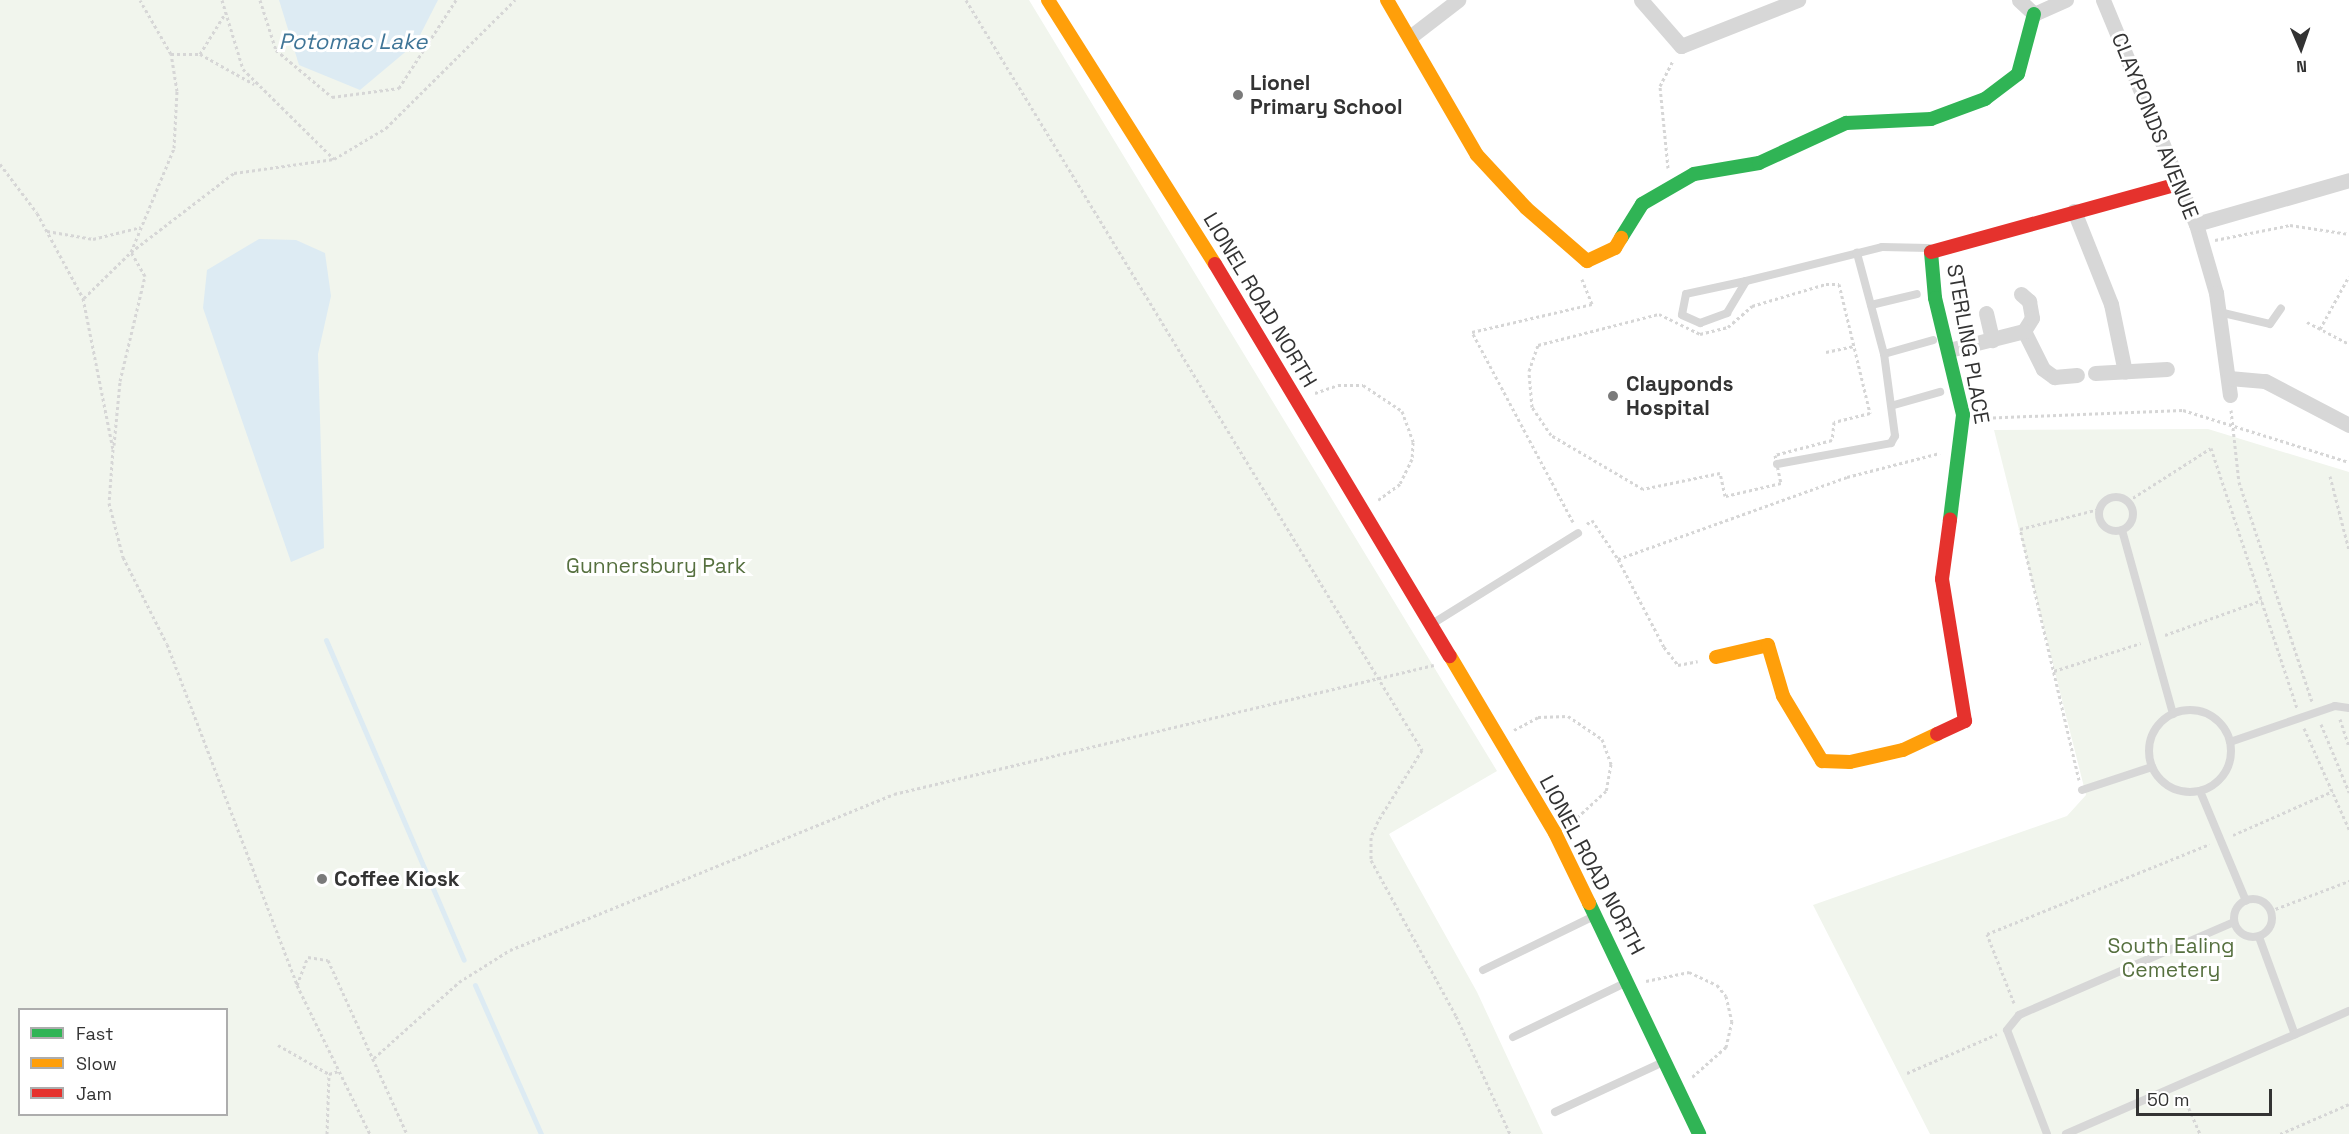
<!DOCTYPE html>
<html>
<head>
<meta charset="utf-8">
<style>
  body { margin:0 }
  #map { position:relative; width:2349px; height:1134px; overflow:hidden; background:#fff; font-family:"Space Grotesk",sans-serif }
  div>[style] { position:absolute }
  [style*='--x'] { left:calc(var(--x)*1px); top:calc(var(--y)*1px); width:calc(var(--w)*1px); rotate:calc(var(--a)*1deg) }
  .green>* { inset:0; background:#f1f5ed }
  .water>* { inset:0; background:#ddebf3 }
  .stream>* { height:5px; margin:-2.5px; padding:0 2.5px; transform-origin:2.5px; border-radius:2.5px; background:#ddebf3 }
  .path>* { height:3px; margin-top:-1.5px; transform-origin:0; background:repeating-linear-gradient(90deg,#d6d6d6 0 3px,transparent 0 6px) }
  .lane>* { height:8px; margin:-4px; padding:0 4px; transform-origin:4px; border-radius:4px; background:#d7d7d7 }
  .lane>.ring { margin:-4px; padding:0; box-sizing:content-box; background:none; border:8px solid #d7d7d7; border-radius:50% }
  .street>* { height:15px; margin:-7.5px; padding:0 7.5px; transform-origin:7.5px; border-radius:7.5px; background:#d7d7d7 }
  .fast>* { height:14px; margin:-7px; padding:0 7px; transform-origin:7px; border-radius:7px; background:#30b455 }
  .slow>* { height:14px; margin:-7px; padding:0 7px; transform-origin:7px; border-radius:7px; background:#ff9f0a }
  .jam>* { height:14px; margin:-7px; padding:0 7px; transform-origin:7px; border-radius:7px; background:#e5322d }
  .dots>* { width:16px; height:16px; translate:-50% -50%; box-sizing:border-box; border:3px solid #fff; border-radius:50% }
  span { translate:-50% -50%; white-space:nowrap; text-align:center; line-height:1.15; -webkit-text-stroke:6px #fff; paint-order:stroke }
  .poi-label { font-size:21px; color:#333; font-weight:700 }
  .left { translate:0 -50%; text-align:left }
  .street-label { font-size:21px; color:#333 }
  .park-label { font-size:21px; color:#56703f }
  .water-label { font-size:22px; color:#3f7597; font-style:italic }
  .legend { position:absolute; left:18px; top:1008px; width:210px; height:108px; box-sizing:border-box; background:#fff; border:2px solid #adadad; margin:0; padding:8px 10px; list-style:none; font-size:18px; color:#333 }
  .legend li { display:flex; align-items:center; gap:12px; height:30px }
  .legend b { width:30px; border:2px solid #adadad }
  .north { position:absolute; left:2271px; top:18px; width:60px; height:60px; -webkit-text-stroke:4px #fff; paint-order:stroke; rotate:178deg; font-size:16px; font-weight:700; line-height:24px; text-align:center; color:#333 }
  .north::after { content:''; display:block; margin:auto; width:21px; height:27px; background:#333; clip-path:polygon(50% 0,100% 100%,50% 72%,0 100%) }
  .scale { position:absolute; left:2136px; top:1089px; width:136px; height:27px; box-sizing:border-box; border:3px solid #333; border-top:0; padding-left:8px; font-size:18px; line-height:21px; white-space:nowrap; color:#333; -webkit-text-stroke:4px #fff; paint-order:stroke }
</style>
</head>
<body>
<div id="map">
  <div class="green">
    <div style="clip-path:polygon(evenodd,0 0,1029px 0,1497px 771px,1389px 834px,1477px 992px,1543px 1134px,0 1134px,0 0,20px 1010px,226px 1010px,226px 1114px,20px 1114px,20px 1010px)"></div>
    <div style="clip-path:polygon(2208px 429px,2349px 472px,2349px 1134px,1930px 1134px,1813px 905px,2067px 816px,2086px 795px,1994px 430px)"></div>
  </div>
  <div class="water">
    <div style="clip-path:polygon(279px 0,438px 0,416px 43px,360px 90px,299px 65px)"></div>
    <div style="clip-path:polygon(259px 239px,296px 240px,325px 253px,331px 296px,318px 354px,324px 548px,291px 562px,203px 308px,207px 270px)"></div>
  </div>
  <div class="stream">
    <div style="--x:326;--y:640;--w:348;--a:66.7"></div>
    <div style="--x:475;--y:985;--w:163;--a:66.1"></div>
  </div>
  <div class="path">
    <div style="--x:222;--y:0;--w:72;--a:73.1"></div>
    <div style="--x:243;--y:69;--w:128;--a:44.7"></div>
    <div style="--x:260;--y:0;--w:52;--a:72.3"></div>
    <div style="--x:276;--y:50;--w:73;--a:40"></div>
    <div style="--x:332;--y:97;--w:68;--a:-7.7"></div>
    <div style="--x:399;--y:88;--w:105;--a:-57.1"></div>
    <div style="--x:966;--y:0;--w:878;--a:58.7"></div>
    <div style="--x:1422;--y:750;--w:84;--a:121.8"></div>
    <div style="--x:1378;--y:821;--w:17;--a:114"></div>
    <div style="--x:1371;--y:837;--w:23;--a:90"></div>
    <div style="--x:1371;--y:860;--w:178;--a:61.4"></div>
    <div style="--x:1456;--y:1016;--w:130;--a:65.4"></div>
    <div style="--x:171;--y:54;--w:29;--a:0"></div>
    <div style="--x:200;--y:54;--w:49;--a:-58.2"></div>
    <div style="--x:200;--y:54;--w:62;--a:29.1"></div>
    <div style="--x:0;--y:164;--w:61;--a:52.9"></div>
    <div style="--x:37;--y:213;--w:97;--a:61.6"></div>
    <div style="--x:83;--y:298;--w:154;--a:78.8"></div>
    <div style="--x:113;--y:449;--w:54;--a:94.2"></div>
    <div style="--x:109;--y:503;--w:56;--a:75.5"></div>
    <div style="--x:123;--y:557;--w:97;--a:63.2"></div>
    <div style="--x:167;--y:644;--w:365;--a:69.1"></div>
    <div style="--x:297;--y:985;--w:166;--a:63.9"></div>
    <div style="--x:1668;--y:168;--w:82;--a:-95.6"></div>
    <div style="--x:1660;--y:86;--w:28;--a:-63"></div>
    <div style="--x:47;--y:231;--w:47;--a:9.9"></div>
    <div style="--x:93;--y:239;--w:49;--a:-14"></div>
    <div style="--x:2215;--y:240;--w:76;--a:-11.3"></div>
    <div style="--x:2290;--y:225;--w:60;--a:8.7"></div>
    <div style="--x:1826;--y:284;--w:13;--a:0"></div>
    <div style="--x:1839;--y:284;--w:133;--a:76.5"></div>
    <div style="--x:1870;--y:413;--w:37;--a:166"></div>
    <div style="--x:1834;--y:422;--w:18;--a:96"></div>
    <div style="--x:1832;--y:440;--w:59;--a:165.3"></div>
    <div style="--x:1775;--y:455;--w:29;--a:78"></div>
    <div style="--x:1781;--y:483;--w:57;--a:166.9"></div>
    <div style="--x:1725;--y:496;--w:24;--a:-102"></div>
    <div style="--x:1720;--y:473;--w:79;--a:168.3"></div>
    <div style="--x:1643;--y:489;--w:107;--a:-149.6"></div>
    <div style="--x:1551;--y:435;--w:34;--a:-124"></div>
    <div style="--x:1532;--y:407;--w:36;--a:-95"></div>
    <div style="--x:1529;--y:371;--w:28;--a:-71"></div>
    <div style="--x:1538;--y:345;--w:125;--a:-14.4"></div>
    <div style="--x:1659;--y:314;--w:46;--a:26"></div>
    <div style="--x:1700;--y:334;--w:29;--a:-14"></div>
    <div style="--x:1728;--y:327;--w:32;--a:-41"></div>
    <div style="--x:1752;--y:306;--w:77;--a:-16.6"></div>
    <div style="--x:84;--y:298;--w:66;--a:-44.4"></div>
    <div style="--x:131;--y:252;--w:130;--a:-37.5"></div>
    <div style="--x:234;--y:173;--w:101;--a:-8"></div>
    <div style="--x:334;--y:159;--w:61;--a:-30.8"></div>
    <div style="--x:386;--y:128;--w:182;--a:-44.8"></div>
    <div style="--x:2307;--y:322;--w:47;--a:27.6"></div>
    <div style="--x:2320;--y:329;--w:60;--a:-61.3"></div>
    <div style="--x:1826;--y:352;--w:29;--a:-12"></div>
    <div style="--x:1315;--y:393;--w:24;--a:-19"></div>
    <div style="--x:1338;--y:385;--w:25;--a:0"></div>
    <div style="--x:1363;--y:385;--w:47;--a:33.7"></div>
    <div style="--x:1402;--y:411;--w:33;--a:70"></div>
    <div style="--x:1413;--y:442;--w:17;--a:93"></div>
    <div style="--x:1412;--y:459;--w:28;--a:116"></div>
    <div style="--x:1400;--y:484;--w:27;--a:144"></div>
    <div style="--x:2231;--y:410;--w:72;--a:83.7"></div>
    <div style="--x:2239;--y:482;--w:231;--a:71.6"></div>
    <div style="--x:1981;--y:418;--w:202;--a:-2.3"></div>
    <div style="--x:2183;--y:410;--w:174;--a:17.4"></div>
    <div style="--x:114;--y:445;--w:64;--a:-84.6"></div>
    <div style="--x:120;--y:381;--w:108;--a:-76.6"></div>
    <div style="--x:145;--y:276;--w:28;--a:-120"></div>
    <div style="--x:131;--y:252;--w:113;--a:-67.5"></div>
    <div style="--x:174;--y:148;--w:57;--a:-87"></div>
    <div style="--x:177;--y:91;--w:37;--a:-99"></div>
    <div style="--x:171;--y:54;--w:62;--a:-119.9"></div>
    <div style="--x:2330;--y:476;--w:76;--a:75.6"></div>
    <div style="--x:2128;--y:501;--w:98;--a:-32.6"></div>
    <div style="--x:2211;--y:448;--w:274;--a:71.7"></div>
    <div style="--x:1573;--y:522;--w:215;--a:-118"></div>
    <div style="--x:1472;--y:332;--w:123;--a:-13.1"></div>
    <div style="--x:1592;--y:304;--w:27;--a:-112"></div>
    <div style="--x:1587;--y:524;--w:6;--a:-39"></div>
    <div style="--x:1592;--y:520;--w:47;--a:56.3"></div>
    <div style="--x:1618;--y:559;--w:243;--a:-19.7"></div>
    <div style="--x:1847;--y:477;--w:96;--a:-14.5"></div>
    <div style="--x:1618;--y:559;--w:99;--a:62.4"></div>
    <div style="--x:1664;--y:647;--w:23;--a:52"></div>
    <div style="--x:1678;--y:665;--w:20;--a:-11"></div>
    <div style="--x:2165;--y:635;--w:103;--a:-19.8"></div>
    <div style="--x:2054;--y:671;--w:91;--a:-17.8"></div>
    <div style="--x:2340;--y:719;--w:28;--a:72"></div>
    <div style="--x:2321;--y:724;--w:74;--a:67.6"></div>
    <div style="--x:2304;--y:728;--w:111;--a:66"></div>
    <div style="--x:1514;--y:730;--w:27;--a:-28"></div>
    <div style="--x:1538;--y:717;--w:30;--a:-2"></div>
    <div style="--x:1568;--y:716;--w:41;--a:34.1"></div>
    <div style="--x:1602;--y:739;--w:27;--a:70"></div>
    <div style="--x:1611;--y:764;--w:27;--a:100"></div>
    <div style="--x:1606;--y:791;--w:46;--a:137.6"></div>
    <div style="--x:2079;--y:780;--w:258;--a:-103.2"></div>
    <div style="--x:2020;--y:529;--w:81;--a:-14.2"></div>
    <div style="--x:2233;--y:835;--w:109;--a:-23.7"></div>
    <div style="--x:2270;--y:911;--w:85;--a:-20.8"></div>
    <div style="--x:1646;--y:981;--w:44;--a:-11.8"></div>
    <div style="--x:1689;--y:972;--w:31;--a:25"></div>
    <div style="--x:1717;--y:985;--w:14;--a:51"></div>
    <div style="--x:1726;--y:996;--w:26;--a:77"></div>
    <div style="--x:1732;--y:1021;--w:27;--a:103"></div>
    <div style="--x:1726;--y:1047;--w:45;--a:138.6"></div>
    <div style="--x:297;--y:985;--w:30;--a:-69"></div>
    <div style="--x:308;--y:957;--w:20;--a:9"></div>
    <div style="--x:328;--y:960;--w:191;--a:65.6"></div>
    <div style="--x:2014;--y:1003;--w:74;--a:-111.4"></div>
    <div style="--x:1987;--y:934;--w:240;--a:-22"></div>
    <div style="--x:278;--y:1045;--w:59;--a:29.6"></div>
    <div style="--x:374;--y:1058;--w:114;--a:-41.8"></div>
    <div style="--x:459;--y:982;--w:60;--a:-32.1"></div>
    <div style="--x:510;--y:950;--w:414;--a:-22.1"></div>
    <div style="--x:894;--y:794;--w:555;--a:-13.44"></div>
    <div style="--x:1907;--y:1073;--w:98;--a:-23.4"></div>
    <div style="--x:2184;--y:1097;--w:40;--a:66.6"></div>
    <div style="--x:327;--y:1134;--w:60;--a:-88.1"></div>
    <div style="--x:329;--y:1074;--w:10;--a:-17"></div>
    <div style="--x:2280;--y:1134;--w:75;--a:-23.5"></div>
  </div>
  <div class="lane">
    <div style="--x:1746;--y:281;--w:61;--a:167.8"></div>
    <div style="--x:1686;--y:294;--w:21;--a:101"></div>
    <div style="--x:1682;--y:315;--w:20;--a:24"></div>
    <div style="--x:1700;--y:323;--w:29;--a:-20"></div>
    <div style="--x:1727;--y:313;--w:37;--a:-59"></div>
    <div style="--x:1746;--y:281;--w:140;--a:-14"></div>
    <div style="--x:1882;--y:247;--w:47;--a:1.2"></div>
    <div style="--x:1871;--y:305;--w:47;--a:-13.4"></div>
    <div style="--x:2219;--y:312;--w:52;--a:13.2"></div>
    <div style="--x:2270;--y:324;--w:19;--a:-55"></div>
    <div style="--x:1884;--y:354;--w:51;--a:-15.9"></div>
    <div style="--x:1894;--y:405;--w:48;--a:-15.8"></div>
    <div style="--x:1777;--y:464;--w:116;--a:-10.4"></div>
    <div style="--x:1891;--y:443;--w:8;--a:-60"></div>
    <div style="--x:1895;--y:436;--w:83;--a:-97.6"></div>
    <div style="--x:1884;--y:354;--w:105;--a:-105"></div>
    <div class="ring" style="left:2099px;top:497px;width:26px;height:26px"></div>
    <div style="--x:2122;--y:530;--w:191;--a:74.5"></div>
    <div style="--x:1432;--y:624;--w:172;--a:-31.9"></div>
    <div class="ring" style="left:2149px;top:710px;width:74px;height:74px"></div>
    <div style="--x:2230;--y:742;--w:111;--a:-18.9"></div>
    <div style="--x:2335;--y:706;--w:14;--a:8"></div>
    <div style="--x:2082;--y:790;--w:74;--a:-18.2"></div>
    <div style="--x:2200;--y:791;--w:119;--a:67.3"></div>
    <div class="ring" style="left:2234px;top:899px;width:30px;height:30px"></div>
    <div style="--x:2259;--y:937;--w:104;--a:69.8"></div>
    <div style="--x:1483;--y:970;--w:121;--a:-25.9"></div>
    <div style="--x:1513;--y:1037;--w:124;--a:-25.7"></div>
    <div style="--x:1555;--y:1112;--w:119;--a:-24.8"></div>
    <div style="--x:2047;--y:1134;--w:111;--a:-111"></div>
    <div style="--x:2007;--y:1030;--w:19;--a:-51"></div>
    <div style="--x:2019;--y:1015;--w:234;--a:-23.4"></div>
    <div style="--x:2066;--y:1134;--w:309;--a:-23.5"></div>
  </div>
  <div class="street">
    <div style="--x:1641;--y:0;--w:61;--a:49"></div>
    <div style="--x:1681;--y:46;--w:126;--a:-21.5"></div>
    <div style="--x:2019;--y:0;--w:21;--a:43"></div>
    <div style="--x:2034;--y:14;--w:35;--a:-24"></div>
    <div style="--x:2103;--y:0;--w:243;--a:67.5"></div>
    <div style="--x:2196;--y:224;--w:72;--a:73.8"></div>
    <div style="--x:2216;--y:293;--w:103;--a:82.2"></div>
    <div style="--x:1410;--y:37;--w:61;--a:-37.6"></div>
    <div style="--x:2074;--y:211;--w:100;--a:68.3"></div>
    <div style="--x:2111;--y:304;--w:69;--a:78.4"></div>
    <div style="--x:2196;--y:224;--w:159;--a:-16"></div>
    <div style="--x:2021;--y:294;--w:11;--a:41"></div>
    <div style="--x:2029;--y:301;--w:17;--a:80"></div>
    <div style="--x:2032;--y:318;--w:15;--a:122"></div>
    <div style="--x:2024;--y:331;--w:42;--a:63.4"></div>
    <div style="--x:2043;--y:369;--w:14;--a:36"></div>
    <div style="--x:2054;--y:377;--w:23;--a:-5"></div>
    <div style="--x:1986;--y:313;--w:28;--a:77"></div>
    <div style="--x:1949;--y:350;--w:77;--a:-14.2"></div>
    <div style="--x:2095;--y:373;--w:72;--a:-3.2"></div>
    <div style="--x:2229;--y:378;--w:36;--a:5"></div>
    <div style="--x:2265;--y:381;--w:95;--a:27.6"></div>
  </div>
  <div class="fast">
    <div style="--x:1621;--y:238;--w:40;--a:-58"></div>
    <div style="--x:1642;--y:204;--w:60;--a:-30"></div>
    <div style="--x:1694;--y:174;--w:66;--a:-9.6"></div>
    <div style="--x:1759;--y:163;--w:96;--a:-24.7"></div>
    <div style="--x:1846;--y:123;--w:85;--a:-2.7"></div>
    <div style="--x:1931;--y:119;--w:58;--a:-20.3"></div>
    <div style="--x:1985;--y:99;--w:41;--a:-37.1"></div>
    <div style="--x:2018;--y:74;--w:62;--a:-75.1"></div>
    <div style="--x:1931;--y:252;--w:46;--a:85"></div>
    <div style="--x:1935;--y:298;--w:120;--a:76.5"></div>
    <div style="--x:1963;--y:415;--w:106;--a:97.1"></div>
    <div style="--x:1589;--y:903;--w:256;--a:64.5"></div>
  </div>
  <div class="slow">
    <div style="--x:1048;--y:0;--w:312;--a:57.7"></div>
    <div style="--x:1387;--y:0;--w:179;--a:59.9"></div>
    <div style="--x:1477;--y:155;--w:72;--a:47.2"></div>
    <div style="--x:1526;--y:208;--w:81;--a:41"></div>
    <div style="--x:1587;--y:261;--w:31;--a:-25"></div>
    <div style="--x:1615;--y:248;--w:12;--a:-59"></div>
    <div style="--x:1450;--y:656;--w:206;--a:59.3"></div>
    <div style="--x:1555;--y:833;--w:78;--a:64.1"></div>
    <div style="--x:1716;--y:657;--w:53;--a:-13"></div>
    <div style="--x:1768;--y:645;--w:53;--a:73.6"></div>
    <div style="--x:1783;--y:696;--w:76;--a:59"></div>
    <div style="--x:1822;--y:761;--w:28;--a:2"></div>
    <div style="--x:1850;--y:762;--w:54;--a:-12.8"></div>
    <div style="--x:1903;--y:750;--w:38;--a:-25"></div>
  </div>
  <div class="jam">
    <div style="--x:1931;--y:252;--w:260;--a:-15.4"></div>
    <div style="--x:1215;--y:264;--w:457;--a:59.1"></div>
    <div style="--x:1937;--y:734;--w:31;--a:-25"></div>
    <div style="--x:1965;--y:721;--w:144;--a:-99.2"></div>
    <div style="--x:1942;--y:579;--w:60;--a:-82.3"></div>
  </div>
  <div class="dots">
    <div style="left:1238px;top:95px;background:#7a7a7a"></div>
    <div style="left:1613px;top:396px;background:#7a7a7a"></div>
    <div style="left:322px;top:879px;background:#7a7a7a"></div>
  </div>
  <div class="poi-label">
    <span class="left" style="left:1250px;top:95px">Lionel<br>Primary School</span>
    <span class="left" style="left:1626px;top:396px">Clayponds<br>Hospital</span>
    <span class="left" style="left:334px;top:879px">Coffee Kiosk</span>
  </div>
  <div class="street-label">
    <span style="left:2155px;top:126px;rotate:68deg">CLAYPONDS AVENUE</span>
    <span style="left:1260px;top:300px;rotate:59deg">LIONEL ROAD NORTH</span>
    <span style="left:1968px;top:344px;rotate:80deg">STERLING PLACE</span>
    <span style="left:1592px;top:865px;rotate:62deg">LIONEL ROAD NORTH</span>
  </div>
  <div class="park-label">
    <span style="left:656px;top:566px">Gunnersbury Park</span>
    <span style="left:2171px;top:958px">South Ealing<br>Cemetery</span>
  </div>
  <div class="water-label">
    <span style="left:353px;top:42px">Potomac Lake</span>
  </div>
  <ul class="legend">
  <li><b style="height:8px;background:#30b455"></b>Fast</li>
  <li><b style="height:8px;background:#ff9f0a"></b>Slow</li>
  <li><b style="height:8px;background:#e5322d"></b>Jam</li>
  </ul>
  <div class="north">N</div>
  <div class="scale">50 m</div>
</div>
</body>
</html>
